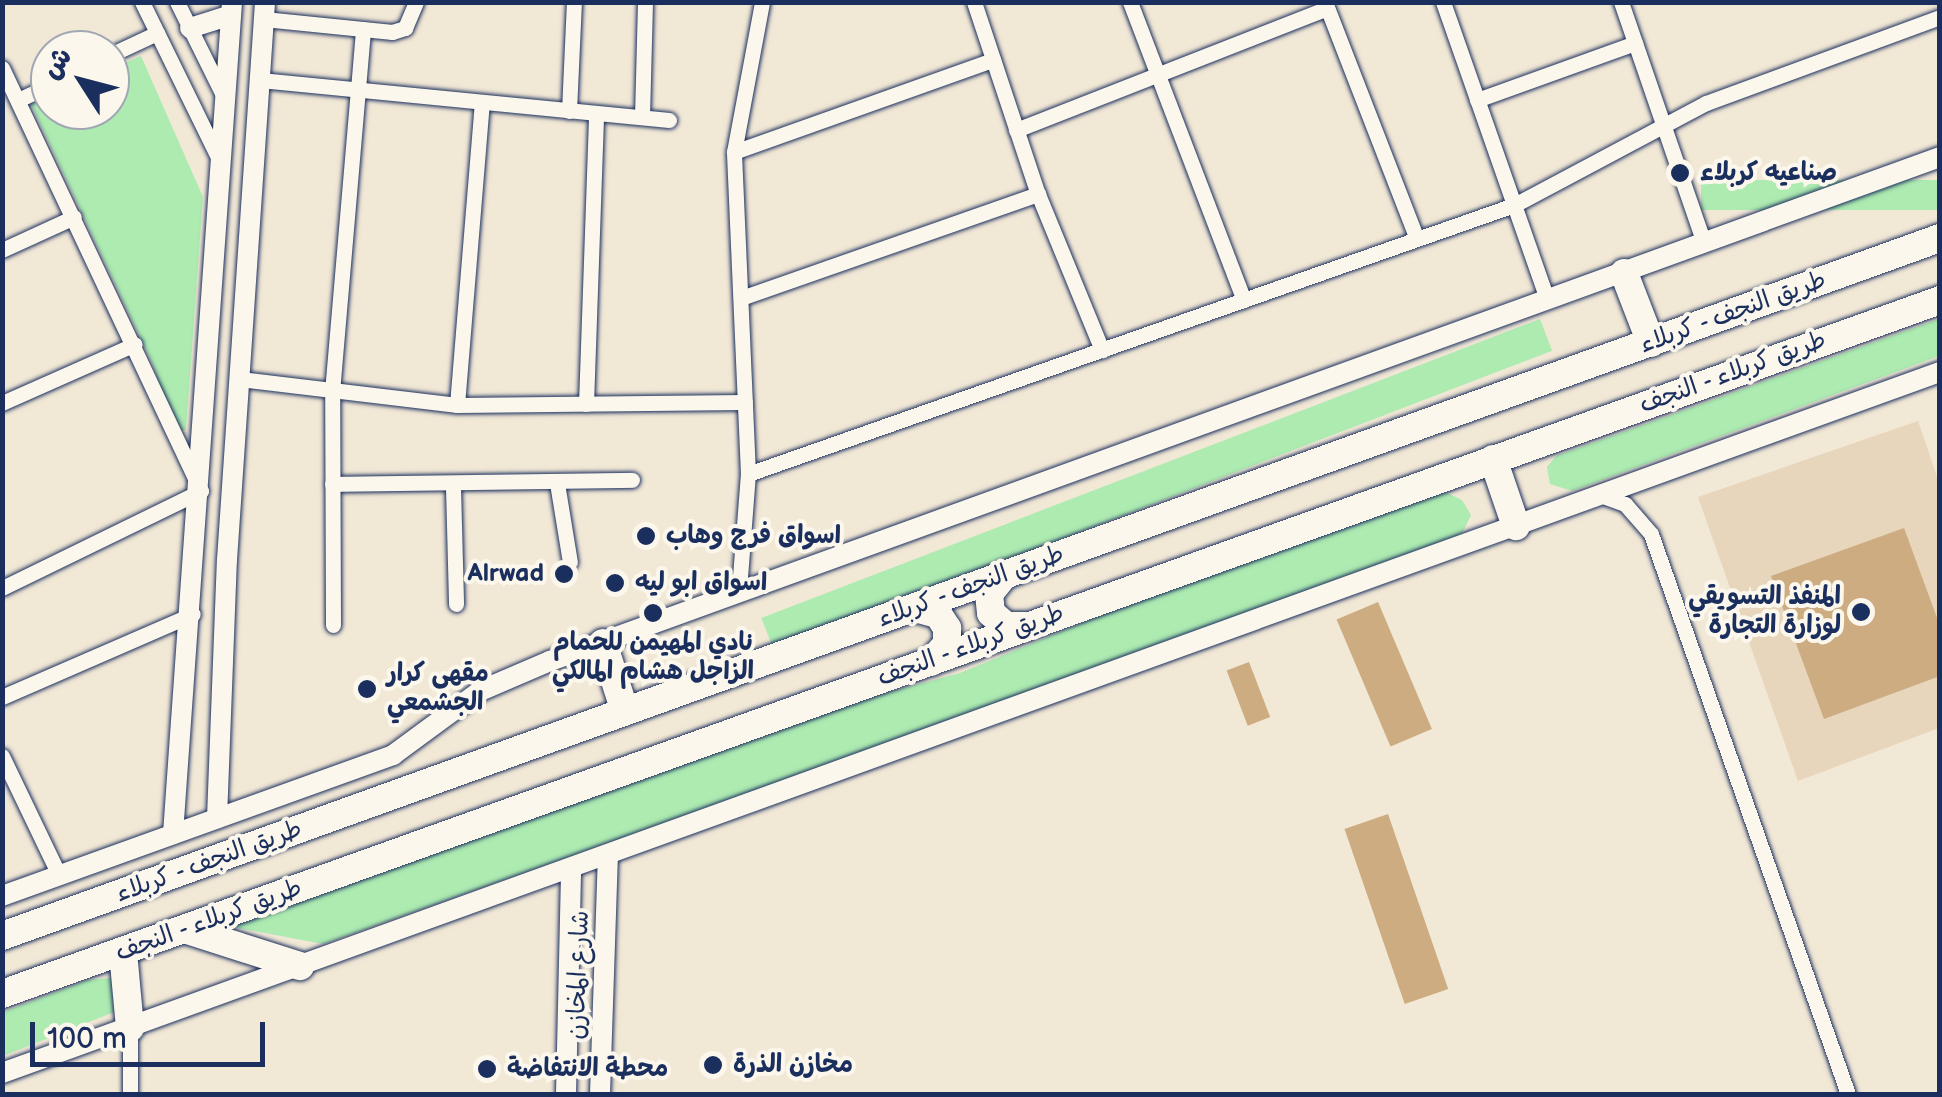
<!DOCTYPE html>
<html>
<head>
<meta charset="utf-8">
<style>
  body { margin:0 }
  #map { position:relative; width:1942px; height:1097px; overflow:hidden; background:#f2e8d6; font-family:"Balsamiq Sans","Playpen Sans Arabic",sans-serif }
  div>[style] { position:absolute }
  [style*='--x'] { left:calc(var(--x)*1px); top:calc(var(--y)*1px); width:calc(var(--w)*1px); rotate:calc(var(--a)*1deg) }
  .built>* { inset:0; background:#e7d6bc }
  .green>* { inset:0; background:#adebb1; transform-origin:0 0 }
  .building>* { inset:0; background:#ccac80; transform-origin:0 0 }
  .roads { filter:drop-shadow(0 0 2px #1b2f5e) drop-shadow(0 0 2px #1b2f5e) }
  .street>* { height:15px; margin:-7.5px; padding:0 7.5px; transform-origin:7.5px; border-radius:7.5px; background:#fbf7ec }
  .secondary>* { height:20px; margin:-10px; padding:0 10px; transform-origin:10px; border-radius:10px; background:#fbf7ec }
  .highway>* { height:28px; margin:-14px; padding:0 14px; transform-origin:14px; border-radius:14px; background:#fbf7ec }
  .dots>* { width:28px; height:28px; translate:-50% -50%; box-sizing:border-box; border:5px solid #fbf7ec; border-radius:50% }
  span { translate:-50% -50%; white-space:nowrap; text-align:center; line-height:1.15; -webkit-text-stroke:8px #fbf7ec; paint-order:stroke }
  .poi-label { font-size:25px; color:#1b2f5e; font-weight:700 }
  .left { translate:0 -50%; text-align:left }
  .right { translate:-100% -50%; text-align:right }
  .street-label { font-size:25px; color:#1b2f5e }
  .frame { position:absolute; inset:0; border:5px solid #1b2f5e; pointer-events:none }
  .north { position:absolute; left:30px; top:30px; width:100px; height:100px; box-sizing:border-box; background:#fbf7ec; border:2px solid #a1a7b3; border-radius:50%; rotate:306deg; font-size:28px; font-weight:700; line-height:40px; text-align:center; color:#1b2f5e }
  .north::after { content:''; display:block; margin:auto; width:35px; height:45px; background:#1b2f5e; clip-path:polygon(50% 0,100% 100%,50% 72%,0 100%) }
  .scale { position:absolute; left:30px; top:1022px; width:235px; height:45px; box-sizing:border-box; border:5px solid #1b2f5e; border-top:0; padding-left:12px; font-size:30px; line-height:35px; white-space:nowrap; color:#1b2f5e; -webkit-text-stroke:8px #fbf7ec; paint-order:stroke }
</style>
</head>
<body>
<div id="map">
  <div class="built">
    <div style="clip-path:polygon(1918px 421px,1939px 482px,1939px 728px,1798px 781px,1698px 497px)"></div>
  </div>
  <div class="green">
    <div style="clip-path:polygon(141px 56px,203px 197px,186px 430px,175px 430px,153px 365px,31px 104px,50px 95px,50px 110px,110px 110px,110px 69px)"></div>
    <div style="left:1939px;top:180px;width:30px;height:238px;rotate:90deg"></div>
    <div style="left:1540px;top:319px;width:34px;height:834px;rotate:69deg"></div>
    <div style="clip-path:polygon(1939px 319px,1939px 356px,1572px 491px,1550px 484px,1547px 467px,1556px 456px)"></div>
    <div style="clip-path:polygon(1445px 492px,1462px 500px,1471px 515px,1460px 538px,998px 705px,323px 944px,232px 927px,852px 702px,960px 673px,1104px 614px)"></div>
    <div style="clip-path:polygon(119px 977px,117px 1011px,3px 1056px,3px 1012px,88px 980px)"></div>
  </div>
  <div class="building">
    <div style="clip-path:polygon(1904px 528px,1940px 626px,1940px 676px,1824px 719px,1771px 576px)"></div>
    <div style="left:1378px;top:602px;width:138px;height:45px;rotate:67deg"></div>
    <div style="left:1249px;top:662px;width:59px;height:24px;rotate:69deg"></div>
    <div style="left:1388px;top:814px;width:185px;height:46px;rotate:71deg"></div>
  </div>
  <div class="roads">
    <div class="street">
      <div style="--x:142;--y:2;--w:177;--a:63.9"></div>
      <div style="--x:177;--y:2;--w:106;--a:63.7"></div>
      <div style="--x:974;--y:2;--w:202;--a:71.6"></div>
      <div style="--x:1038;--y:194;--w:169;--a:67.7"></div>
      <div style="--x:1130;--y:2;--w:319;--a:69.1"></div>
      <div style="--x:1325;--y:2;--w:254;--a:68.8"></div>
      <div style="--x:1443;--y:2;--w:315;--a:70.7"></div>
      <div style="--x:1621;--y:2;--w:255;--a:71"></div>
      <div style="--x:264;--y:19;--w:129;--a:5.8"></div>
      <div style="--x:392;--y:32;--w:14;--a:-17"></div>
      <div style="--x:405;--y:28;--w:28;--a:-67"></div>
      <div style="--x:110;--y:55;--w:52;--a:-25.1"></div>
      <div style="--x:2;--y:68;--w:467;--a:64.8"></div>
      <div style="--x:201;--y:491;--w:221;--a:154"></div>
      <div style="--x:260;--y:80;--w:411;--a:5.6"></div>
      <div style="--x:18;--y:100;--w:35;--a:-25"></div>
      <div style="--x:1477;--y:100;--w:168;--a:-19.8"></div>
      <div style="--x:569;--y:111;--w:109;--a:-87.4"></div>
      <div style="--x:642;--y:117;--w:115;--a:-88.5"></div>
      <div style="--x:1016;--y:130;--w:334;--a:-21.4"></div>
      <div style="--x:734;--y:152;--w:275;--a:-19.6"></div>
      <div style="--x:2;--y:250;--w:79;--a:-24.6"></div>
      <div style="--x:741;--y:298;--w:315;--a:-19.3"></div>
      <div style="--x:240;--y:379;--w:219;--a:6.8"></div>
      <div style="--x:457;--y:405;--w:288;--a:-0.6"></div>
      <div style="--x:2;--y:403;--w:145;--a:-23.9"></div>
      <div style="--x:586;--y:404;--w:291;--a:-88"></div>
      <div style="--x:457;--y:405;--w:303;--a:-85.3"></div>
      <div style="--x:748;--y:474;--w:812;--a:-19.35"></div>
      <div style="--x:1514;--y:205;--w:217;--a:-28"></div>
      <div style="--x:1706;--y:103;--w:249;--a:-20.2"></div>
      <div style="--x:557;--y:483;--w:80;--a:80.7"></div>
      <div style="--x:332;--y:484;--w:300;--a:-0.8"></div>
      <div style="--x:453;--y:487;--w:117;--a:88.5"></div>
      <div style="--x:1600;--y:495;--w:27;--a:20"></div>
      <div style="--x:1625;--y:504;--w:40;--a:49"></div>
      <div style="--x:1651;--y:534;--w:594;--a:70.62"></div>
      <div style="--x:739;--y:590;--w:116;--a:-85.6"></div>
      <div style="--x:748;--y:474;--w:322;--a:-92.5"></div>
      <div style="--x:734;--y:152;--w:153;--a:-79.4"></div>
      <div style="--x:333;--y:625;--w:233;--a:-90.2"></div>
      <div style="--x:332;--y:392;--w:364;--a:-85.1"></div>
      <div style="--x:2;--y:697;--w:208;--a:-23.5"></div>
      <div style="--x:2;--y:756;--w:132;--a:64.4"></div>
      <div style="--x:130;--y:1028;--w:66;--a:90"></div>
    </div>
    <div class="secondary">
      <div style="--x:190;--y:28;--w:43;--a:-17.6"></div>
      <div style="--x:217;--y:818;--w:258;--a:-87.8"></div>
      <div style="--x:227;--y:560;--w:559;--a:-86.1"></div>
      <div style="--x:173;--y:834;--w:834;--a:-85.94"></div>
      <div style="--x:2;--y:896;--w:416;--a:-19.8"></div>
      <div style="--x:393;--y:755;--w:108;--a:-36.3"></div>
      <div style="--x:480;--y:691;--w:76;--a:-23.2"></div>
      <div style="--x:550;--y:661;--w:1479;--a:-19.93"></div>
      <div style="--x:2;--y:1073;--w:2061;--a:-19.89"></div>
      <div style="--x:566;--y:1094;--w:222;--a:-88.7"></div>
      <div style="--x:600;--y:1094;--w:236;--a:-88.1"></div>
    </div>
    <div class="highway">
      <div style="--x:1624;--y:273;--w:75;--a:68.9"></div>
      <div style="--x:1493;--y:459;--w:71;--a:71.1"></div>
      <div style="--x:1005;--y:574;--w:26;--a:129"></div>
      <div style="--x:989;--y:594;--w:19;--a:84"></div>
      <div style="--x:991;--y:613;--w:20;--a:41"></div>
      <div style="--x:1006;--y:626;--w:19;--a:0"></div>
      <div style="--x:915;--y:608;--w:24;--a:15"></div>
      <div style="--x:938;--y:614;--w:17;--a:57"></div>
      <div style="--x:947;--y:628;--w:16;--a:90"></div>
      <div style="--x:947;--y:644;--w:24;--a:132"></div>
      <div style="--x:603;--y:643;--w:72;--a:72.3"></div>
      <div style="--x:184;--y:929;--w:122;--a:17.7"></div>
      <div style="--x:2;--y:936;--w:2060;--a:-19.81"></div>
      <div style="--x:123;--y:952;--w:76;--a:84.7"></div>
      <div style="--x:2;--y:994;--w:2059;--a:-19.7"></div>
    </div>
  </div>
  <div class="dots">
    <div style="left:1680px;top:173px;background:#1b2f5e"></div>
    <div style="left:646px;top:536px;background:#1b2f5e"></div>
    <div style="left:564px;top:574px;background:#1b2f5e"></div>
    <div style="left:615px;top:583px;background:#1b2f5e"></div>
    <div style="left:1861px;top:612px;background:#1b2f5e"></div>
    <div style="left:653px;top:613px;background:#1b2f5e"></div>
    <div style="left:367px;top:689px;background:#1b2f5e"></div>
    <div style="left:713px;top:1065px;background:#1b2f5e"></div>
    <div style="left:487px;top:1069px;background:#1b2f5e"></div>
  </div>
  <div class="poi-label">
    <span class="left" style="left:1700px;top:173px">صناعيه كربلاء</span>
    <span class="left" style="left:666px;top:536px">اسواق فرج وهاب</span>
    <span class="right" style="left:544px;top:574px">Alrwad</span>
    <span class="left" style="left:635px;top:583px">اسواق ابو ليه</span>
    <span class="right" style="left:1841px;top:612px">المنفذ التسويقي<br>لوزارة التجارة</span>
    <span style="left:653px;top:658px">نادي المهيمن للحمام<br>الزاجل هشام المالكي</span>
    <span class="left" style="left:387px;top:689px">مقهى كرار<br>الجشمعي</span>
    <span class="left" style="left:733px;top:1065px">مخازن الذرة</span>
    <span class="left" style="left:507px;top:1069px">محطة الانتفاضة</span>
  </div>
  <div class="street-label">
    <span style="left:1733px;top:313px;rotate:-20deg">طريق النجف - كربلاء</span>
    <span style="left:1733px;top:373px;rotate:-20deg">طريق كربلاء - النجف</span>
    <span style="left:971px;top:587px;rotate:-20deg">طريق النجف - كربلاء</span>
    <span style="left:971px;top:646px;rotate:-20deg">طريق كربلاء - النجف</span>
    <span style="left:209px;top:862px;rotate:-20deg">طريق النجف - كربلاء</span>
    <span style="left:209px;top:921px;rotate:-20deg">طريق كربلاء - النجف</span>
    <span style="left:579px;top:975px;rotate:-88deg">شارع المخازن</span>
  </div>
  <div class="frame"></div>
  <div class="north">ش</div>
  <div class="scale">100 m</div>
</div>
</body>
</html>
